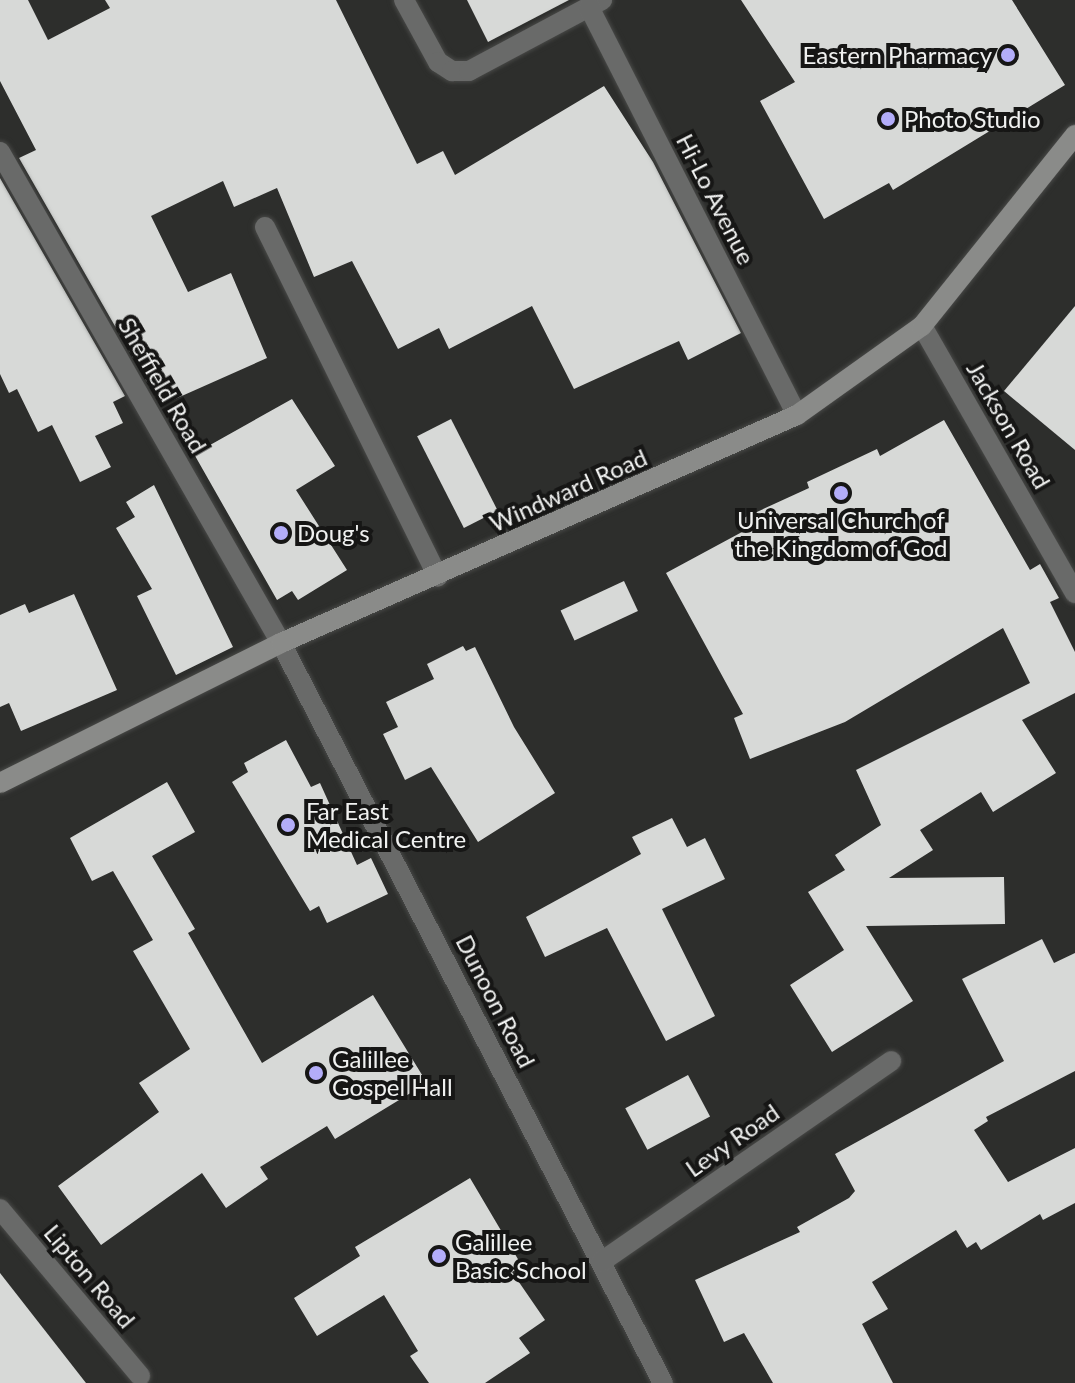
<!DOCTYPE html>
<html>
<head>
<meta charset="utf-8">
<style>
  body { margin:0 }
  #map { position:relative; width:1075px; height:1383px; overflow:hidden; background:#2d2e2c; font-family:Lato,sans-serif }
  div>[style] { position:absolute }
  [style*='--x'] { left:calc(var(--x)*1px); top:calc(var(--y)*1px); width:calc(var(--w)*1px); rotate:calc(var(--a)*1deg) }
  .building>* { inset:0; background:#d7d9d7; transform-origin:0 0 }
  .roads { filter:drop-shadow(0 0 2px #484947) drop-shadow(0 0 2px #484947) }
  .street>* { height:20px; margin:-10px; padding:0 10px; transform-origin:10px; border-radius:10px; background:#696a69 }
  .secondary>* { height:20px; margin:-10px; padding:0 10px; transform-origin:10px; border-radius:10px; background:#8a8b89 }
  .dots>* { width:22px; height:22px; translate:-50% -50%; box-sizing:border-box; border:4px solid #161615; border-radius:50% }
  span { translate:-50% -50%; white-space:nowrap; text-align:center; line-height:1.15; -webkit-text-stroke:8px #161615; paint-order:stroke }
  .poi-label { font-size:24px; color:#f0f1f0 }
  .right { translate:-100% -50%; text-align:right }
  .left { translate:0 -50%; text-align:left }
  .street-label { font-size:24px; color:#f0f1f0 }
</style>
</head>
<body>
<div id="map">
  <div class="building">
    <div style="clip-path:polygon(0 0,28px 0,48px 40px,110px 8px,105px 0,336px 0,417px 164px,443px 151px,455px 175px,604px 86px,653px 162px,741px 333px,688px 360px,679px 341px,574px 389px,532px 306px,449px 349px,439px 328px,398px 349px,352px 261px,314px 277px,277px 188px,234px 207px,223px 181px,151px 216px,188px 292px,231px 273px,267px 358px,166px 403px,153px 381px,148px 384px,19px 158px,36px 150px,0 81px)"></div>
    <div style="clip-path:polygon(467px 0,569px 0,488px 42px)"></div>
    <div style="clip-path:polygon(741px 0,1012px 0,1065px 85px,893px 190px,889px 183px,824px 219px,760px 101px,795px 82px)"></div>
    <div style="clip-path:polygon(0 178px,125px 396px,113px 402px,123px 423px,95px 436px,111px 467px,80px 482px,52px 425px,38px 432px,17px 389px,9px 393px,0 374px)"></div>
    <div style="clip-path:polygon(1075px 306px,1075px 450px,1004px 391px)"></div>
    <div style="clip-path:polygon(292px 399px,335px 466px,296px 490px,347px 570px,298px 600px,292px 591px,277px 600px,194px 454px)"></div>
    <div style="left:451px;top:419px;width:103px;height:38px;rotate:63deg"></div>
    <div style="clip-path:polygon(944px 420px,1030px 570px,1040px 564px,1059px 598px,1050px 602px,1075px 652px,1075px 693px,1022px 720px,1056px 773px,993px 812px,981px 792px,920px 830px,933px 850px,889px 878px,1004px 877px,1005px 924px,866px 926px,913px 1001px,832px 1052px,790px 985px,844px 950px,808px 892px,845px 870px,835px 855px,881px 825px,856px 770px,1030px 683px,1003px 628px,845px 722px,750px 759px,734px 718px,743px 714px,666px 573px,742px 532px,737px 521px,809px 488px,807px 482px,877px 449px,880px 456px)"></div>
    <div style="clip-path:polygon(154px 485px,233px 647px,176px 675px,137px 596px,152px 589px,116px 528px,135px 517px,126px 502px)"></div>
    <div style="left:624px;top:581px;width:33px;height:70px;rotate:65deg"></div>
    <div style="clip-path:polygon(74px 594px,117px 690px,21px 731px,9px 703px,0 707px,0 615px,25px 604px,29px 613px)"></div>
    <div style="clip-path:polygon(463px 646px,466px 651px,475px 647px,514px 727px,555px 793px,478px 842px,431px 767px,405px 780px,383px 734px,398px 727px,386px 702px,434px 679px,427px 664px)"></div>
    <div style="clip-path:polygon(286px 740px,311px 787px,320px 783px,357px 865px,371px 858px,388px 894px,327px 923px,319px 906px,310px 911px,232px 782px,248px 772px,244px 763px)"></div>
    <div style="clip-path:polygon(167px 782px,195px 832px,152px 856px,195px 929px,188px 933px,262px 1063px,373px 995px,427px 1083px,335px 1139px,327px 1126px,260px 1167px,268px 1179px,226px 1208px,202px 1173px,101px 1245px,58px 1186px,159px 1112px,139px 1083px,190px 1049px,133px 951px,153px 940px,113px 871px,92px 881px,70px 838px)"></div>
    <div style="clip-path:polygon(672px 818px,687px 847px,705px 838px,725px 879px,662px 909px,715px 1016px,666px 1041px,607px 928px,545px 957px,526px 917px,641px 854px,632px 837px)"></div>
    <div style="clip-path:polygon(1042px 939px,1054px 963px,1075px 953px,1075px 1071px,986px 1117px,988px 1121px,974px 1130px,1008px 1182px,1075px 1148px,1075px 1203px,1043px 1220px,1040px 1214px,981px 1250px,976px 1242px,967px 1248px,956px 1230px,872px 1282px,888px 1309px,862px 1324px,893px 1383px,773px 1383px,744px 1333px,724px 1342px,695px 1280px,800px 1232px,797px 1227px,849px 1198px,855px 1191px,835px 1154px,1004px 1061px,962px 979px)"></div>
    <div style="left:688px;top:1075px;width:47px;height:71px;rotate:62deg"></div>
    <div style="clip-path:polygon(470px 1178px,522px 1266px,512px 1272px,545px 1320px,519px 1338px,530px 1353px,485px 1383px,429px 1383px,410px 1356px,418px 1351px,384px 1295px,317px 1336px,294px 1298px,360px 1256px,355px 1247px)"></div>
    <div style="clip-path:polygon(0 1273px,86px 1383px,0 1383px)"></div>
  </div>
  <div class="roads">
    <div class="street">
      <div style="--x:404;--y:0;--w:71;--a:61.3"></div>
      <div style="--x:438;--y:62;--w:17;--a:33"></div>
      <div style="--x:452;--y:71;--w:17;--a:0"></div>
      <div style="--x:469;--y:71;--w:151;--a:-28.1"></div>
      <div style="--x:589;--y:7;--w:458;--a:63"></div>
      <div style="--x:0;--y:152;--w:566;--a:60.22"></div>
      <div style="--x:281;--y:643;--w:833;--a:62.7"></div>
      <div style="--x:265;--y:227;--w:390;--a:63.7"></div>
      <div style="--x:922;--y:326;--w:308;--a:60.2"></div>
      <div style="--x:0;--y:1209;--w:218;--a:50"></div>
      <div style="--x:601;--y:1262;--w:353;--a:-34.7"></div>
    </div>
    <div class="secondary">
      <div style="--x:0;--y:783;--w:314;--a:-26.5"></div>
      <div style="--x:281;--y:643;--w:564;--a:-23.84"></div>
      <div style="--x:797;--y:415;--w:153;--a:-35.5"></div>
      <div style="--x:922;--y:326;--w:245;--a:-51.3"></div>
    </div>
  </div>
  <div class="dots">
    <div style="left:1008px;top:55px;background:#b3adf9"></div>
    <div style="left:888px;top:119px;background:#b3adf9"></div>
    <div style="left:841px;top:493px;background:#b3adf9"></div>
    <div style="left:281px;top:533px;background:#b3adf9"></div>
    <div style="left:288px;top:825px;background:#b3adf9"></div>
    <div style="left:316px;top:1073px;background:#b3adf9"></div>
    <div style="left:439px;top:1256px;background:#b3adf9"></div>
  </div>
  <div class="poi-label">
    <span class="right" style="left:992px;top:55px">Eastern Pharmacy</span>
    <span class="left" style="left:904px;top:119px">Photo Studio</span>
    <span style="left:841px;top:534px">Universal Church of<br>the Kingdom of God</span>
    <span class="left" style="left:297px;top:533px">Doug's</span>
    <span class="left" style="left:306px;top:825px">Far East<br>Medical Centre</span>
    <span class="left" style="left:332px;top:1073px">Galillee<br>Gospel Hall</span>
    <span class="left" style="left:455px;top:1256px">Galillee<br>Basic School</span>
  </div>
  <div class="street-label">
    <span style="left:716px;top:199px;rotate:63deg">Hi-Lo Avenue</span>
    <span style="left:163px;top:385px;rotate:60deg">Sheffield Road</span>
    <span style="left:1009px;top:425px;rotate:60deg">Jackson Road</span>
    <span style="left:568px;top:490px;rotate:-24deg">Windward Road</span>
    <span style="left:496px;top:1001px;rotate:63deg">Dunoon Road</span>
    <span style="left:732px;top:1140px;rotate:-35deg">Levy Road</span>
    <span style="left:90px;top:1276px;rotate:50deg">Lipton Road</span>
  </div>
</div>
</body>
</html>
